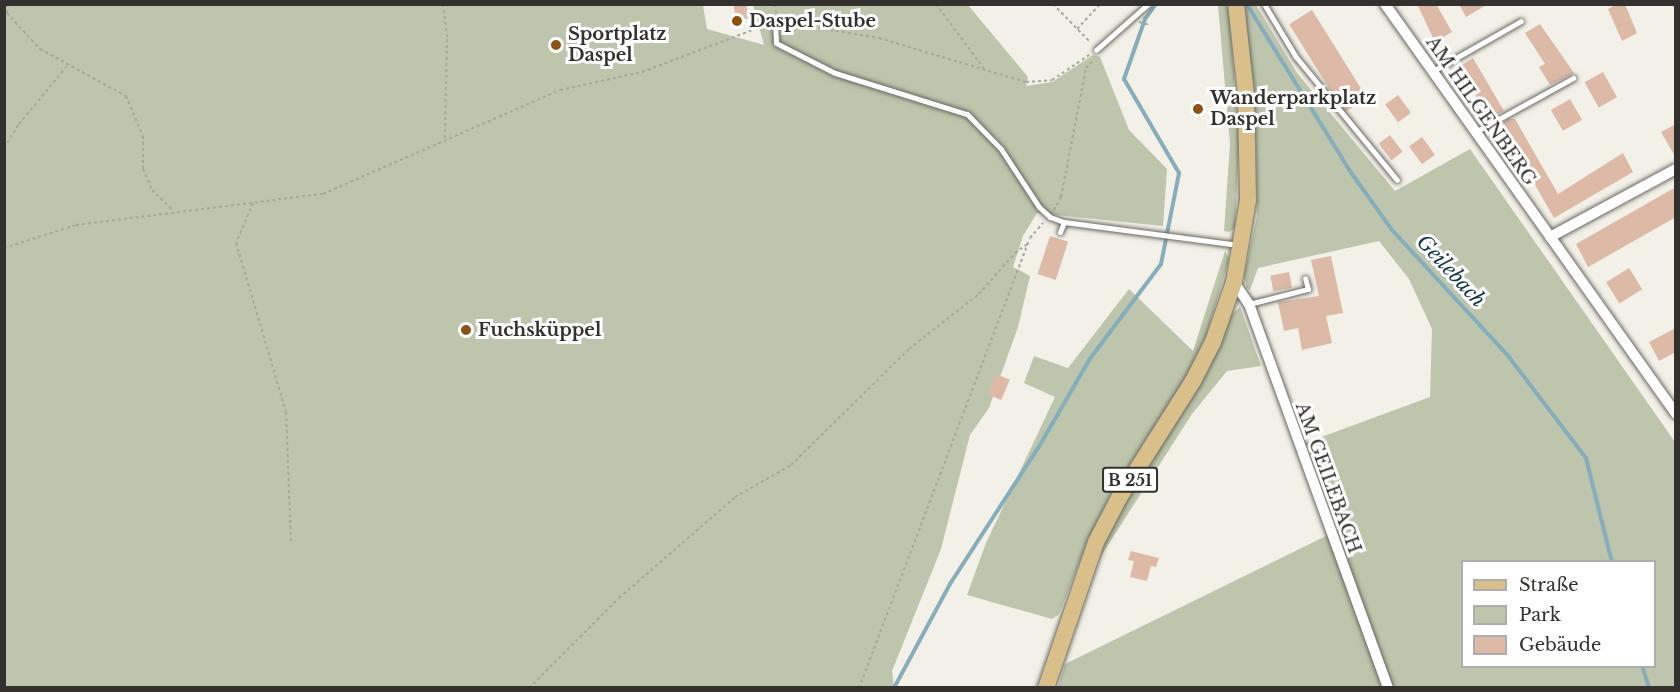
<!DOCTYPE html>
<html>
<head>
<meta charset="utf-8">
<style>
  body { margin:0 }
  #map { position:relative; width:1680px; height:692px; overflow:hidden; background:#f2f0e7; font-family:"Libre Baskerville",serif }
  div>[style] { position:absolute }
  [style*='--x'] { left:calc(var(--x)*1px); top:calc(var(--y)*1px); width:calc(var(--w)*1px); rotate:calc(var(--a)*1deg) }
  .green>* { inset:0; background:#bdc6ac }
  .stream>* { height:4px; margin:-2px; padding:0 2px; transform-origin:2px; border-radius:2px; background:#86adbc }
  .building>* { inset:0; background:#ddbaa8; transform-origin:0 0 }
  .path>* { height:2px; margin-top:-1px; transform-origin:0; background:repeating-linear-gradient(90deg,#a7a69f 0 3px,transparent 0 6px) }
  .roads { filter:drop-shadow(0 0 2px #696860) drop-shadow(0 0 2px #696860) }
  .lane>* { height:5px; margin:-2.5px; padding:0 2.5px; transform-origin:2.5px; border-radius:2.5px; background:#fff }
  .street>* { height:10px; margin:-5px; padding:0 5px; transform-origin:5px; border-radius:5px; background:#fff }
  .primary>* { height:16px; margin:-8px; padding:0 8px; transform-origin:8px; border-radius:8px; background:#d9c08b }
  .dots>* { width:16px; height:16px; translate:-50% -50%; box-sizing:border-box; border:3px solid #fff; border-radius:50% }
  span { translate:-50% -50%; white-space:nowrap; text-align:center; line-height:1.15; -webkit-text-stroke:6px #fff; paint-order:stroke }
  .shield-label span { padding:2px 4px; background:#fff; border:2px solid; border-radius:4px; -webkit-text-stroke-width:0 }
  .shield-label { font-size:16px; color:#32312e; font-weight:700 }
  .poi-label { font-size:18px; color:#32312e; font-weight:700 }
  .left { translate:0 -50%; text-align:left }
  .street-label { font-size:18px; color:#32312e }
  .water-label { font-size:20px; color:#123643; font-style:italic }
  .frame { position:absolute; inset:0; border:6px solid #32312e; pointer-events:none }
  .legend { position:absolute; left:1461px; top:560px; width:195px; height:108px; box-sizing:border-box; background:#fff; border:2px solid #adadab; margin:0; padding:8px 10px; list-style:none; font-size:18px; color:#32312e }
  .legend li { display:flex; align-items:center; gap:12px; height:30px }
  .legend b { width:30px; border:2px solid #adadab }
</style>
</head>
<body>
<div id="map">
  <div class="green">
    <div style="clip-path:polygon(4px 5px,703px 5px,707px 29px,764px 45px,753px 5px,968px 5px,1028px 77px,1026px 86px,1052px 82px,1093px 55px,1100px 57px,1129px 130px,1167px 169px,1163px 226px,1037px 213px,1023px 236px,1013px 267px,1030px 276px,1018px 327px,989px 408px,970px 435px,941px 549px,892px 671px,894px 687px,5px 687px)"></div>
    <div style="clip-path:polygon(1218px 5px,1229px 5px,1239px 145px,1235px 228px,1229px 232px,1224px 231px,1230px 144px)"></div>
    <div style="clip-path:polygon(evenodd,1244px 5px,1256px 5px,1297px 73px,1395px 191px,1470px 149px,1675px 442px,1675px 687px,1058px 688px,1065px 664px,1338px 530px,1305px 443px,1430px 397px,1432px 329px,1409px 279px,1379px 241px,1258px 268px,1250px 290px,1247px 288px,1244px 276px,1257px 216px,1256px 144px,1244px 5px,1462px 562px,1654px 562px,1654px 666px,1462px 666px,1462px 562px)"></div>
    <div style="clip-path:polygon(1225px 251px,1229px 259px,1206px 336px,1189px 372px,1110px 496px,1088px 540px,1059px 614px,1052px 619px,967px 595px,986px 543px,1055px 397px,1024px 383px,1034px 356px,1068px 368px,1129px 289px,1193px 351px)"></div>
    <div style="clip-path:polygon(1240px 307px,1261px 366px,1227px 371px,1192px 414px,1099px 559px,1110px 529px,1230px 316px)"></div>
  </div>
  <div class="stream">
    <div style="--x:1248;--y:6;--w:194;--a:58.3"></div>
    <div style="--x:1350;--y:171;--w:72;--a:54.6"></div>
    <div style="--x:1392;--y:230;--w:173;--a:47.3"></div>
    <div style="--x:1509;--y:357;--w:127;--a:52.7"></div>
    <div style="--x:1586;--y:458;--w:107;--a:76"></div>
    <div style="--x:1642;--y:666;--w:23;--a:72"></div>
    <div style="--x:894;--y:688;--w:118;--a:-61.7"></div>
    <div style="--x:950;--y:584;--w:166;--a:-57.1"></div>
    <div style="--x:1040;--y:445;--w:98;--a:-60"></div>
    <div style="--x:1089;--y:360;--w:120;--a:-53.1"></div>
    <div style="--x:1161;--y:264;--w:93;--a:-78.8"></div>
    <div style="--x:1179;--y:173;--w:109;--a:-120.3"></div>
    <div style="--x:1124;--y:79;--w:64;--a:-70.7"></div>
    <div style="--x:1145;--y:19;--w:19;--a:-54"></div>
  </div>
  <div class="building">
    <div style="clip-path:polygon(733px 4px,746px 4px,749px 18px,737px 21px)"></div>
    <div style="clip-path:polygon(1417px 4px,1436px 4px,1452px 32px,1435px 42px)"></div>
    <div style="clip-path:polygon(1459px 4px,1488px 4px,1466px 17px)"></div>
    <div style="clip-path:polygon(1617px 4px,1625px 4px,1637px 33px,1622px 41px,1608px 9px)"></div>
    <div style="left:1312px;top:10px;width:104px;height:27px;rotate:58deg"></div>
    <div style="clip-path:polygon(1540px 24px,1574px 73px,1550px 85px,1539px 67px,1545px 64px,1525px 33px)"></div>
    <div style="clip-path:polygon(1473px 58px,1504px 111px,1495px 115px,1493px 112px,1487px 116px,1459px 67px)"></div>
    <div style="left:1603px;top:72px;width:29px;height:21px;rotate:61deg"></div>
    <div style="left:1398px;top:95px;width:22px;height:16px;rotate:54deg"></div>
    <div style="left:1570px;top:99px;width:24px;height:22px;rotate:60deg"></div>
    <div style="clip-path:polygon(1509px 119px,1515px 119px,1558px 194px,1623px 153px,1633px 172px,1554px 218px,1500px 124px)"></div>
    <div style="clip-path:polygon(1676px 124px,1676px 158px,1661px 132px)"></div>
    <div style="left:1390px;top:135px;width:21px;height:14px;rotate:53deg"></div>
    <div style="left:1422px;top:137px;width:22px;height:16px;rotate:54deg"></div>
    <div style="clip-path:polygon(1676px 187px,1676px 217px,1588px 267px,1576px 244px)"></div>
    <div style="left:1050px;top:236px;width:19px;height:40px;rotate:18deg"></div>
    <div style="clip-path:polygon(1331px 256px,1343px 313px,1326px 316px,1332px 343px,1302px 350px,1298px 328px,1284px 331px,1278px 302px,1319px 296px,1311px 260px)"></div>
    <div style="left:1629px;top:268px;width:25px;height:27px;rotate:58deg"></div>
    <div style="left:1289px;top:272px;width:16px;height:19px;rotate:79deg"></div>
    <div style="clip-path:polygon(1676px 328px,1676px 352px,1659px 361px,1649px 342px)"></div>
    <div style="left:996px;top:374px;width:15px;height:22px;rotate:23deg"></div>
    <div style="clip-path:polygon(1131px 551px,1159px 558px,1156px 567px,1151px 566px,1147px 581px,1130px 577px,1134px 561px,1128px 560px)"></div>
  </div>
  <div class="path">
    <div style="--x:7;--y:4;--w:9;--a:90"></div>
    <div style="--x:7;--y:13;--w:49;--a:47.5"></div>
    <div style="--x:40;--y:49;--w:98;--a:28.7"></div>
    <div style="--x:126;--y:96;--w:43;--a:67"></div>
    <div style="--x:143;--y:136;--w:33;--a:90"></div>
    <div style="--x:143;--y:169;--w:23;--a:67"></div>
    <div style="--x:152;--y:190;--w:30;--a:44"></div>
    <div style="--x:443;--y:4;--w:35;--a:83"></div>
    <div style="--x:447;--y:39;--w:99;--a:91.2"></div>
    <div style="--x:775;--y:4;--w:9;--a:84"></div>
    <div style="--x:936;--y:4;--w:81;--a:53.6"></div>
    <div style="--x:1053;--y:4;--w:54;--a:45.7"></div>
    <div style="--x:783;--y:22;--w:97;--a:9.5"></div>
    <div style="--x:879;--y:38;--w:153;--a:16.7"></div>
    <div style="--x:1026;--y:82;--w:26;--a:-4"></div>
    <div style="--x:1052;--y:80;--w:45;--a:-34"></div>
    <div style="--x:1139;--y:22;--w:11;--a:15"></div>
    <div style="--x:1077;--y:29;--w:34;--a:-47"></div>
    <div style="--x:4;--y:148;--w:28;--a:-58"></div>
    <div style="--x:19;--y:124;--w:75;--a:-50.4"></div>
    <div style="--x:253;--y:203;--w:43;--a:113"></div>
    <div style="--x:236;--y:243;--w:176;--a:73.5"></div>
    <div style="--x:286;--y:412;--w:130;--a:87.8"></div>
    <div style="--x:1054;--y:210;--w:15;--a:-62"></div>
    <div style="--x:1061;--y:197;--w:131;--a:-79"></div>
    <div style="--x:1086;--y:68;--w:12;--a:-48"></div>
    <div style="--x:4;--y:248;--w:76;--a:-17.7"></div>
    <div style="--x:76;--y:225;--w:249;--a:-7.2"></div>
    <div style="--x:323;--y:194;--w:259;--a:-23.7"></div>
    <div style="--x:560;--y:90;--w:84;--a:-12.4"></div>
    <div style="--x:642;--y:72;--w:133;--a:-20.8"></div>
    <div style="--x:529;--y:688;--w:127;--a:-45"></div>
    <div style="--x:619;--y:598;--w:154;--a:-41"></div>
    <div style="--x:735;--y:497;--w:64;--a:-29.7"></div>
    <div style="--x:791;--y:465;--w:165;--a:-44.5"></div>
    <div style="--x:909;--y:349;--w:89;--a:-38.2"></div>
    <div style="--x:979;--y:294;--w:55;--a:-48.7"></div>
    <div style="--x:1015;--y:253;--w:17;--a:-36"></div>
    <div style="--x:859;--y:688;--w:481;--a:-69.2"></div>
    <div style="--x:1030;--y:238;--w:20;--a:-49"></div>
  </div>
  <div class="roads">
    <div class="lane">
      <div style="--x:1264;--y:4;--w:62;--a:58.9"></div>
      <div style="--x:1296;--y:57;--w:159;--a:50.6"></div>
      <div style="--x:775;--y:22;--w:21;--a:87"></div>
      <div style="--x:776;--y:43;--w:66;--a:27"></div>
      <div style="--x:835;--y:73;--w:138;--a:17.3"></div>
      <div style="--x:967;--y:114;--w:49;--a:45.8"></div>
      <div style="--x:1001;--y:149;--w:69;--a:56.8"></div>
      <div style="--x:1039;--y:207;--w:15;--a:42"></div>
      <div style="--x:1050;--y:217;--w:15;--a:20"></div>
      <div style="--x:1064;--y:222;--w:176;--a:7.5"></div>
      <div style="--x:1096;--y:50;--w:69;--a:-41.5"></div>
      <div style="--x:1433;--y:71;--w:101;--a:-29.6"></div>
      <div style="--x:1477;--y:131;--w:110;--a:-28.9"></div>
      <div style="--x:1060;--y:232;--w:11;--a:-68"></div>
      <div style="--x:1249;--y:304;--w:61;--a:-14.3"></div>
      <div style="--x:1308;--y:289;--w:11;--a:-105"></div>
    </div>
    <div class="street">
      <div style="--x:1385;--y:4;--w:503;--a:54.63"></div>
      <div style="--x:1550;--y:237;--w:143;--a:-28.4"></div>
      <div style="--x:1234;--y:282;--w:27;--a:56"></div>
      <div style="--x:1249;--y:304;--w:408;--a:70.1"></div>
    </div>
    <div class="primary">
      <div style="--x:1046;--y:688;--w:154;--a:-71.1"></div>
      <div style="--x:1096;--y:542;--w:50;--a:-62.4"></div>
      <div style="--x:1119;--y:498;--w:138;--a:-57.7"></div>
      <div style="--x:1193;--y:381;--w:44;--a:-62.9"></div>
      <div style="--x:1213;--y:342;--w:64;--a:-70.7"></div>
      <div style="--x:1234;--y:282;--w:83;--a:-80.3"></div>
      <div style="--x:1248;--y:200;--w:106;--a:-91.1"></div>
      <div style="--x:1246;--y:94;--w:91;--a:-96.3"></div>
    </div>
  </div>
  <div class="dots">
    <div style="left:737px;top:21px;background:#8e5114"></div>
    <div style="left:556px;top:45px;background:#8e5114"></div>
    <div style="left:1198px;top:109px;background:#8e5114"></div>
    <div style="left:466px;top:330px;background:#8e5114"></div>
  </div>
  <div class="shield-label">
    <span style="left:1130px;top:480px">B 251</span>
  </div>
  <div class="poi-label">
    <span class="left" style="left:749px;top:21px">Daspel-Stube</span>
    <span class="left" style="left:568px;top:45px">Sportplatz<br>Daspel</span>
    <span class="left" style="left:1210px;top:109px">Wanderparkplatz<br>Daspel</span>
    <span class="left" style="left:478px;top:330px">Fuchsküppel</span>
  </div>
  <div class="street-label">
    <span style="left:1481px;top:111px;rotate:55deg">AM HILGENBERG</span>
    <span style="left:1328px;top:478px;rotate:70deg">AM GEILEBACH</span>
  </div>
  <div class="water-label">
    <span style="left:1451px;top:271px;rotate:47deg">Geilebach</span>
  </div>
  <div class="frame"></div>
  <ul class="legend">
  <li><b style="height:8px;background:#d9c08b"></b>Straße</li>
  <li><b style="height:16px;background:#bdc6ac"></b>Park</li>
  <li><b style="height:16px;background:#ddbaa8"></b>Gebäude</li>
  </ul>
</div>
</body>
</html>
